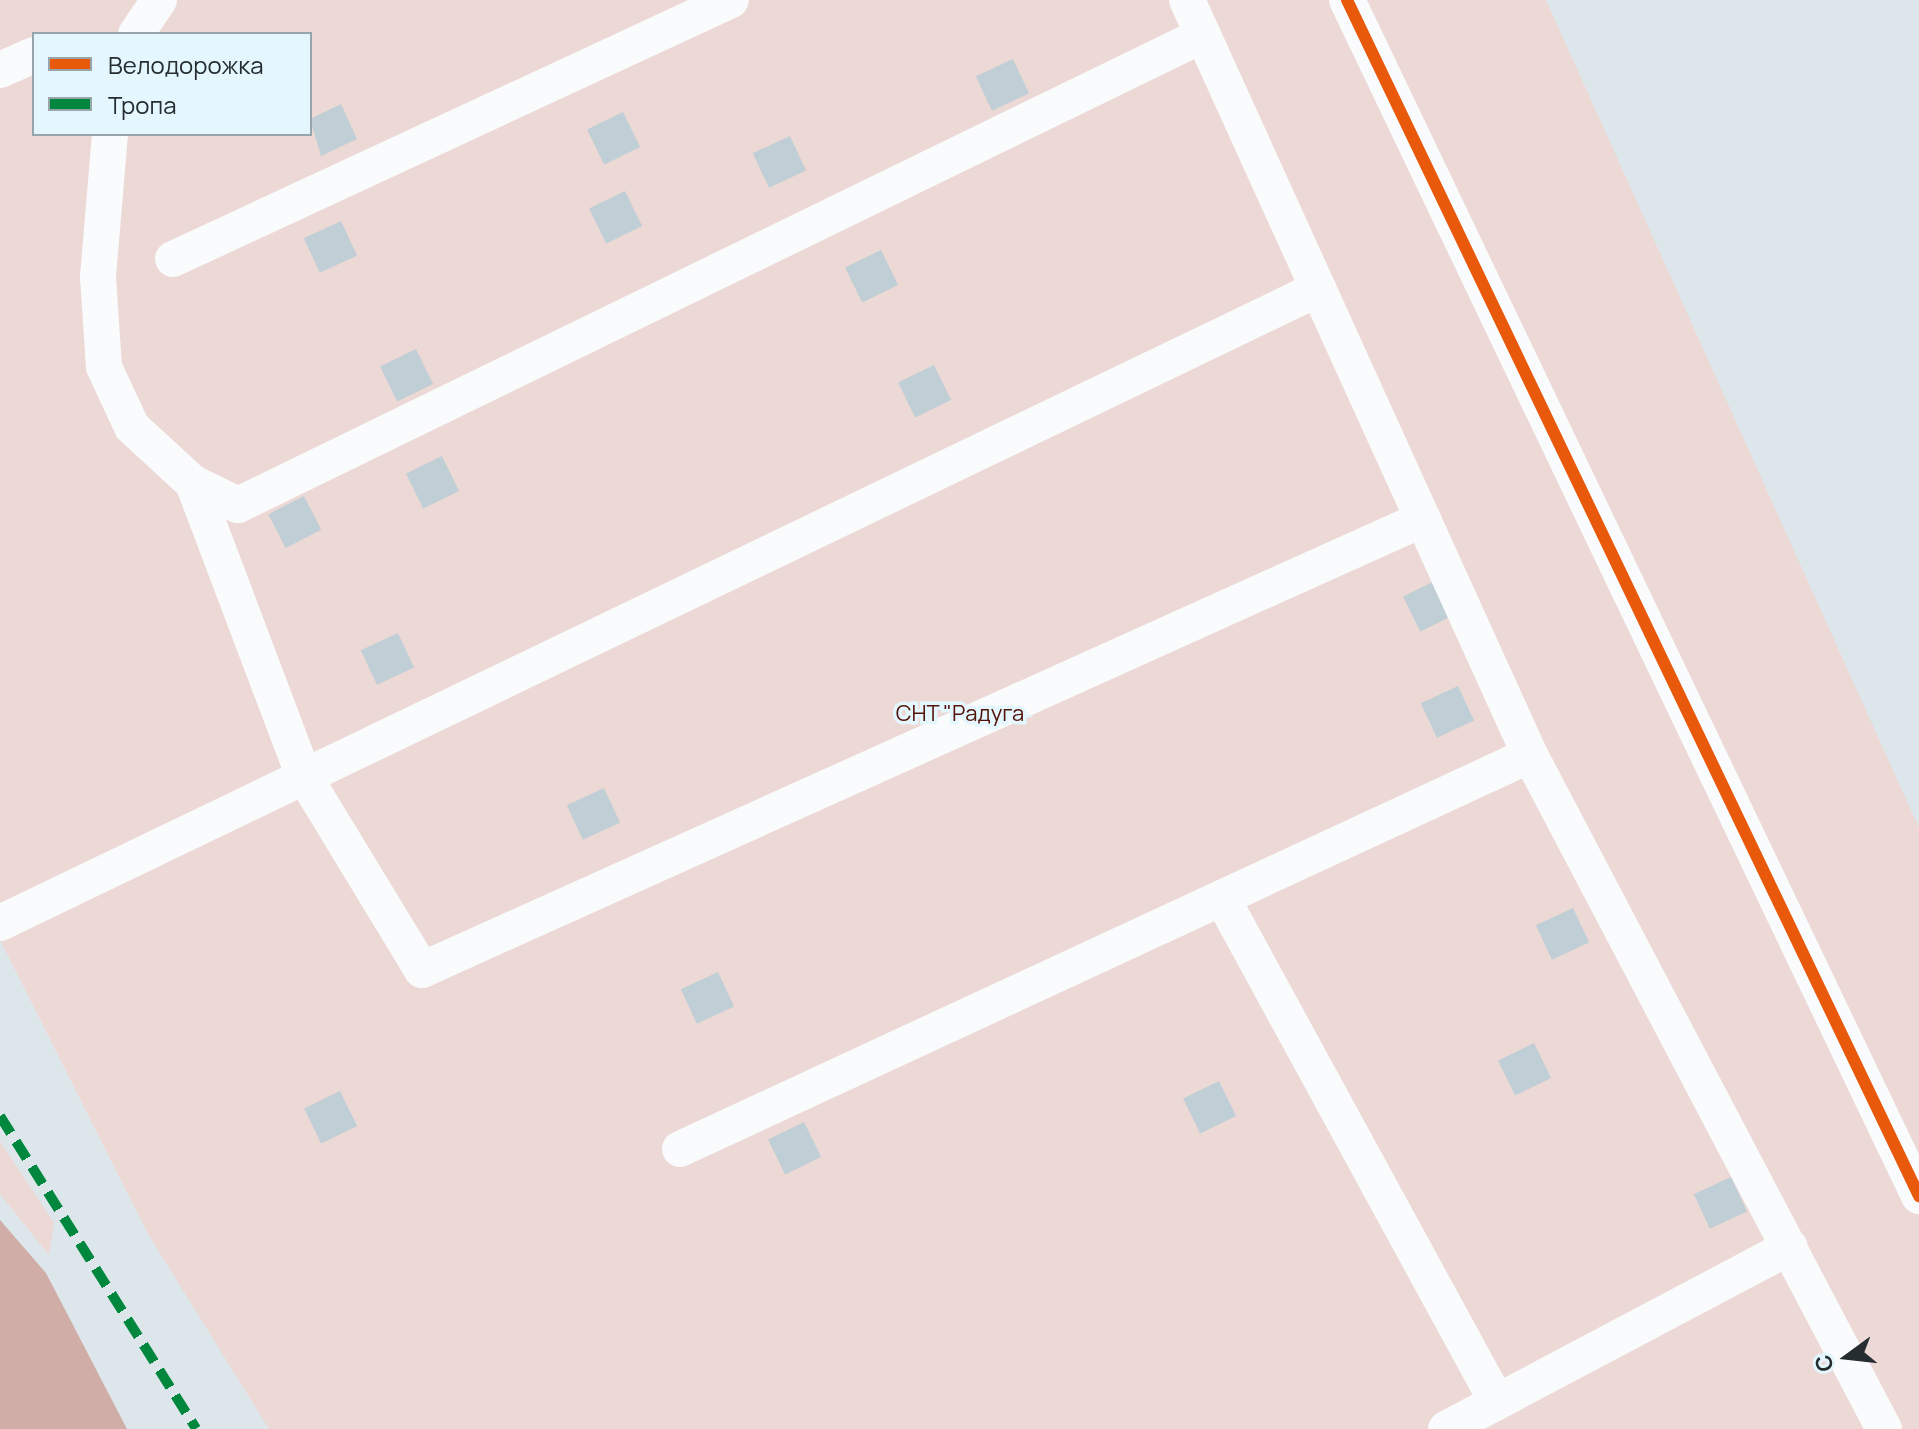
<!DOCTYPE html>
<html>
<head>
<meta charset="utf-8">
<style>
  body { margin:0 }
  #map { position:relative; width:1919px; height:1429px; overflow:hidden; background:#dde7eb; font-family:Manrope,sans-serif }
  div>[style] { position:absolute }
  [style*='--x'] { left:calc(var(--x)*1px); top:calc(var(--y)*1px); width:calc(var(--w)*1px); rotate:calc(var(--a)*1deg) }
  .green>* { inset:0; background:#ecd8d5 }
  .water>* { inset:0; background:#d0aea7 }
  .building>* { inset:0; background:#bfcfd5; transform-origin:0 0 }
  .minor>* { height:36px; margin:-18px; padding:0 18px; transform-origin:18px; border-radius:18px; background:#fafbfc }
  .quiet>* { height:10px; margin-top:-5px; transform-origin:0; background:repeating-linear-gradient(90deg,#00873e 0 20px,transparent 0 30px) }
  .cycleway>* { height:12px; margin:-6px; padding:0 6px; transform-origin:6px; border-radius:6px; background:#e8590c }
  span { translate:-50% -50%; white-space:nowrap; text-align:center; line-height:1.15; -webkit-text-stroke:7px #e4f7fe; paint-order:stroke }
  .park-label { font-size:22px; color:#531208 }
  .legend { position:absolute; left:32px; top:32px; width:280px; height:104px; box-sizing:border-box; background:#e4f7fe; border:2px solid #98a6ac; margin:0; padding:10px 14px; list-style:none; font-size:24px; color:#262d30 }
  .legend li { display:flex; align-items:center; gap:16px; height:40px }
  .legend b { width:40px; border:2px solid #98a6ac }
  .north { position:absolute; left:1807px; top:1317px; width:80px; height:80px; -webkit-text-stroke:6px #e4f7fe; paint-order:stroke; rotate:255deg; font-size:22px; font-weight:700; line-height:32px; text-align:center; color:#262d30 }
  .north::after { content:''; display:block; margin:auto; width:28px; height:36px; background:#262d30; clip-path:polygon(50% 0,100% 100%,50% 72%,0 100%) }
</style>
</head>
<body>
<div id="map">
  <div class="green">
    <div style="clip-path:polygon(evenodd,0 0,1546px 0,1919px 828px,1919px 1429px,269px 1429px,148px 1234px,0 940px,0 0,34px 34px,310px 34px,310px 134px,34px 134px,34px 34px)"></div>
    <div style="clip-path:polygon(0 1141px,54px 1223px,49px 1255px,0 1194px)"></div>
  </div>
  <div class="water">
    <div style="clip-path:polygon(0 1220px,46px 1273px,127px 1429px,0 1429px)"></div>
  </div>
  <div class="building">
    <div style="left:1013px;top:59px;width:38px;height:41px;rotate:65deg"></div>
    <div style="clip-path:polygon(341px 104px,357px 139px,321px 156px,310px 119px)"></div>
    <div style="left:623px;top:112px;width:39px;height:40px;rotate:64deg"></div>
    <div style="left:790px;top:136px;width:38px;height:41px;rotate:65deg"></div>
    <div style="left:625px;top:191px;width:39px;height:40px;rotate:64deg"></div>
    <div style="left:341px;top:221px;width:38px;height:41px;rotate:65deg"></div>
    <div style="left:881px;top:250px;width:39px;height:40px;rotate:64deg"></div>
    <div style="left:416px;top:349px;width:39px;height:40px;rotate:64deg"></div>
    <div style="left:934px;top:365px;width:39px;height:40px;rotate:64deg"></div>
    <div style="left:442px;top:456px;width:39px;height:40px;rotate:64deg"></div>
    <div style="left:304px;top:496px;width:38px;height:40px;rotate:63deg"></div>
    <div style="left:1439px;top:579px;width:39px;height:40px;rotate:64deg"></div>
    <div style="left:398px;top:633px;width:38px;height:41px;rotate:65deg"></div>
    <div style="left:1458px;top:686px;width:38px;height:41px;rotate:65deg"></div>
    <div style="left:604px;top:788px;width:38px;height:41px;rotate:65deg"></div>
    <div style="left:1573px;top:908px;width:38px;height:41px;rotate:65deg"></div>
    <div style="left:718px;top:972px;width:38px;height:41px;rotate:65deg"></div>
    <div style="left:1534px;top:1043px;width:39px;height:40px;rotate:64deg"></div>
    <div style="left:1219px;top:1081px;width:39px;height:40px;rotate:64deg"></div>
    <div style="left:340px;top:1091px;width:39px;height:40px;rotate:64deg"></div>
    <div style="left:804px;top:1122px;width:39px;height:40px;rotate:64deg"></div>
    <div style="left:1731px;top:1177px;width:38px;height:41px;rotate:65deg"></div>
  </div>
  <div class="minor">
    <div style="--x:1187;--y:0;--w:829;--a:65.57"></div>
    <div style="--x:1530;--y:755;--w:761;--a:62.29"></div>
    <div style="--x:1347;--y:0;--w:1326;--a:64.44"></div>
    <div style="--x:136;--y:34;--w:41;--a:-55.9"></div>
    <div style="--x:0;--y:70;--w:37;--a:-24"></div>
    <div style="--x:110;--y:134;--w:144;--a:94.8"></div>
    <div style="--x:98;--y:277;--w:90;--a:86.2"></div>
    <div style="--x:104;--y:367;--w:66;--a:65"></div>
    <div style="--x:132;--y:427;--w:83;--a:42.6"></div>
    <div style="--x:193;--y:483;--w:50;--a:26.1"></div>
    <div style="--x:238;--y:505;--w:1073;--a:-25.97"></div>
    <div style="--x:173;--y:259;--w:615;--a:-24.9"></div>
    <div style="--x:193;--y:483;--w:313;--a:69.3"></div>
    <div style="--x:304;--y:776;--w:227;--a:58.7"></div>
    <div style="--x:422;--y:970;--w:1098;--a:-24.25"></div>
    <div style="--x:1222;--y:898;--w:574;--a:61.38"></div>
    <div style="--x:0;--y:923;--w:1463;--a:-25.69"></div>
    <div style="--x:680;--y:1149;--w:937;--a:-24.87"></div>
    <div style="--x:1446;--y:1429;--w:389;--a:-27.9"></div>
  </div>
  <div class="quiet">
    <div style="--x:0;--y:1116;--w:369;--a:57.9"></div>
  </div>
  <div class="cycleway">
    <div style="--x:1347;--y:0;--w:1326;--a:64.44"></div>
  </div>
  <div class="park-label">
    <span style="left:960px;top:714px">СНТ "Радуга</span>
  </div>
  <ul class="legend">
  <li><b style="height:10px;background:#e8590c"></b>Велодорожка</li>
  <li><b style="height:10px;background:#00873e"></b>Тропа</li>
  </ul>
  <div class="north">С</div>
</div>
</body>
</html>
